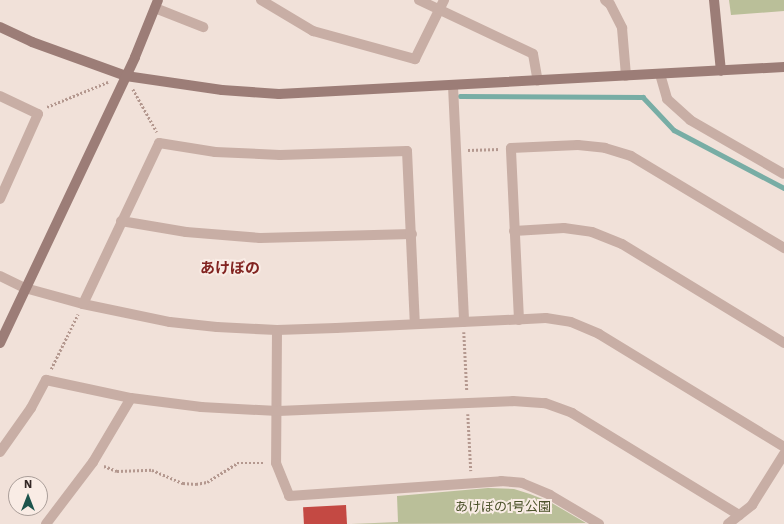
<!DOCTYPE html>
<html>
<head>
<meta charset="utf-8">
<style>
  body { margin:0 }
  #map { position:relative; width:784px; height:524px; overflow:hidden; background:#f1e1d9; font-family:"Work Sans","Noto Sans JP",sans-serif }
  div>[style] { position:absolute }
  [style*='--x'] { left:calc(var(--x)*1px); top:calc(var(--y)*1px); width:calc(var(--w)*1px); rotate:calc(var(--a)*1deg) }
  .green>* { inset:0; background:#babf99 }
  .stream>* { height:4.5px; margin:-2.25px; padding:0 2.25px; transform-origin:2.25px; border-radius:2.25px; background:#78ada5 }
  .building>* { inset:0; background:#c44943; transform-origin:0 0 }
  .path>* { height:2.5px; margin-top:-1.25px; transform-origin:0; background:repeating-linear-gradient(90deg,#b4988f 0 2px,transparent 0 4px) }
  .street>* { height:10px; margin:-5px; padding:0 5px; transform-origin:5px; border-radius:5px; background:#c8aea5 }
  .secondary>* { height:10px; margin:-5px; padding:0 5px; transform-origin:5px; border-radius:5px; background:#9c7d77 }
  span { translate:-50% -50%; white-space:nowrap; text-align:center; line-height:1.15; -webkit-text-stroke:4px #f9ece5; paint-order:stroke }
  .park-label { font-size:13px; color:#4b522a }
  .quarter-label { font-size:15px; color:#822421; font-weight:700 }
  .north { position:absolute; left:8px; top:476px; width:40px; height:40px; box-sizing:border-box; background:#f9ece5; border:1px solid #aa9e99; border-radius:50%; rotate:0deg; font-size:11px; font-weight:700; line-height:16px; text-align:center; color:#342826 }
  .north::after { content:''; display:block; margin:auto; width:14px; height:18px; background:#1d554d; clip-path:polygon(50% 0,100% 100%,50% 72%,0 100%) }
</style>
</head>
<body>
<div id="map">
  <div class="green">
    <div style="clip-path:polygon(729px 0,784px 0,784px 11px,731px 15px)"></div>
    <div style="clip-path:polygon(488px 488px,514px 489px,530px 494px,550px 502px,586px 523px,351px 524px,398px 522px,397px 496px)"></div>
  </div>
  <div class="stream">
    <div style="--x:460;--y:96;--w:183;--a:0.3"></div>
    <div style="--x:643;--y:97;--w:45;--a:46.8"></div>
    <div style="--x:674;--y:130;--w:124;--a:27.8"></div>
  </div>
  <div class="building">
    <div style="left:346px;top:505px;width:19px;height:43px;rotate:87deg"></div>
  </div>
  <div class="path">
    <div style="--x:133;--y:89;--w:49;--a:60.8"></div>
    <div style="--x:47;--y:107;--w:66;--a:-22.3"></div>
    <div style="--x:468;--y:150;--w:32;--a:-2"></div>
    <div style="--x:464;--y:332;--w:59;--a:87.1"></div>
    <div style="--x:51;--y:369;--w:61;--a:-63.9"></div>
    <div style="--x:468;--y:414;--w:57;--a:87"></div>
    <div style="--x:104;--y:466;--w:14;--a:21"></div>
    <div style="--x:117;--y:471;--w:35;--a:-2"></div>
    <div style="--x:152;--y:470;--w:34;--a:23"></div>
    <div style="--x:183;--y:483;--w:13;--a:4"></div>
    <div style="--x:196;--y:484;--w:11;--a:-10"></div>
    <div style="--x:207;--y:482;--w:36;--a:-32"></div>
    <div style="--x:237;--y:463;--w:27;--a:0"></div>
  </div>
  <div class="street">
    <div style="--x:261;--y:0;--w:61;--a:30.8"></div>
    <div style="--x:313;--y:31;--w:106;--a:15.4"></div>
    <div style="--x:415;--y:59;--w:66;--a:-63.8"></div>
    <div style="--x:419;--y:0;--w:126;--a:25.3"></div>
    <div style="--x:533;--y:54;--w:27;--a:80"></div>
    <div style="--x:605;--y:0;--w:6;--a:39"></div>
    <div style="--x:610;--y:4;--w:27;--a:63"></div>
    <div style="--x:622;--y:28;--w:48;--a:85.2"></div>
    <div style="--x:155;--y:8;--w:52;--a:21.6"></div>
    <div style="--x:660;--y:74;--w:26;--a:74"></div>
    <div style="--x:667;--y:99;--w:31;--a:42"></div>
    <div style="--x:690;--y:120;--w:108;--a:29.9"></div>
    <div style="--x:453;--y:86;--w:236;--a:87.3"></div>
    <div style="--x:0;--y:96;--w:42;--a:25.3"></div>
    <div style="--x:38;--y:114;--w:93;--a:114.1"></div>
    <div style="--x:121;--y:221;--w:66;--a:9.6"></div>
    <div style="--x:186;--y:232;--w:74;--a:4.6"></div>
    <div style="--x:260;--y:238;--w:152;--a:-1.5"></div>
    <div style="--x:514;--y:231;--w:50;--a:-3.4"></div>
    <div style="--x:564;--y:228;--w:28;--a:8"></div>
    <div style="--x:592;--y:232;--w:32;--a:22"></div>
    <div style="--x:622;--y:244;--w:190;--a:31.4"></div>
    <div style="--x:0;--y:276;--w:28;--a:26"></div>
    <div style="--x:25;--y:288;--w:60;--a:15.4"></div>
    <div style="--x:83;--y:304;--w:89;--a:11.7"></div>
    <div style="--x:170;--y:322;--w:47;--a:6.1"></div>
    <div style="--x:217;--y:327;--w:60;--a:2.9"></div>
    <div style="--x:277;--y:330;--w:59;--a:-1.9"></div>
    <div style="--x:336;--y:328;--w:210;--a:-2.7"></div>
    <div style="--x:546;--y:318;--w:25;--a:9"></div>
    <div style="--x:571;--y:322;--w:30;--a:23"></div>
    <div style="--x:599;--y:334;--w:217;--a:31.4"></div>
    <div style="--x:83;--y:304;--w:178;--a:-64.7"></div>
    <div style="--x:159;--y:143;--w:57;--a:9.1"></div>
    <div style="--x:215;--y:152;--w:65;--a:2.6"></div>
    <div style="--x:280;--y:155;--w:127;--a:-1.8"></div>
    <div style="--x:407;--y:151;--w:173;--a:87.4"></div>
    <div style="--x:519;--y:320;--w:172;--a:-92.7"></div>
    <div style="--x:511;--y:148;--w:67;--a:-2.6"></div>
    <div style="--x:578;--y:145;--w:27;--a:6"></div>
    <div style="--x:605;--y:148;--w:27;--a:17"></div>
    <div style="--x:631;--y:156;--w:179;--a:31"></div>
    <div style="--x:277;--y:330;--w:133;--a:90.4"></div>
    <div style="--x:276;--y:463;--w:35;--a:68"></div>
    <div style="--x:289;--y:496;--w:213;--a:-4"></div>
    <div style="--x:501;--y:481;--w:21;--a:5"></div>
    <div style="--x:522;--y:483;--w:30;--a:23"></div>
    <div style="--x:550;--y:495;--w:57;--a:30.6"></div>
    <div style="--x:0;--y:452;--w:54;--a:-54.8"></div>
    <div style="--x:31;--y:408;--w:32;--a:-62"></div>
    <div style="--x:46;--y:380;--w:87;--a:12"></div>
    <div style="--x:131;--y:398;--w:71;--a:7.3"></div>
    <div style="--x:201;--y:407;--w:77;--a:3"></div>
    <div style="--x:278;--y:411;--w:235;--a:-2.4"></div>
    <div style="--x:513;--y:401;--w:32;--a:4"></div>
    <div style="--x:545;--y:403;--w:29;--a:20"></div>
    <div style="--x:572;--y:413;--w:196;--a:31.4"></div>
    <div style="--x:46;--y:524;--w:78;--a:-52.8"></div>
    <div style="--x:93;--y:462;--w:74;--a:-59.3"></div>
    <div style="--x:728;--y:524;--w:31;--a:-38"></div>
    <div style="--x:752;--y:505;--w:60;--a:-57.9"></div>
  </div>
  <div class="secondary">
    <div style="--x:714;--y:0;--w:71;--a:84.4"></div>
    <div style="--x:0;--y:27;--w:35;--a:25"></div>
    <div style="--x:32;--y:42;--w:100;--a:19.9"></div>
    <div style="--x:126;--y:76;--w:97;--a:8.3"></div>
    <div style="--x:222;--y:90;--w:57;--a:4"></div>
    <div style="--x:279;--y:94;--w:506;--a:-3.06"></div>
    <div style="--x:0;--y:343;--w:316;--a:-64.7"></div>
    <div style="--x:135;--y:57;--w:61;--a:-68"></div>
  </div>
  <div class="park-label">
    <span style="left:503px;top:507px">あけぼの1号公園</span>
  </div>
  <div class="quarter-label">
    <span style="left:230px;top:269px">あけぼの</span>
  </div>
  <div class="north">N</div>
</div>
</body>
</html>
